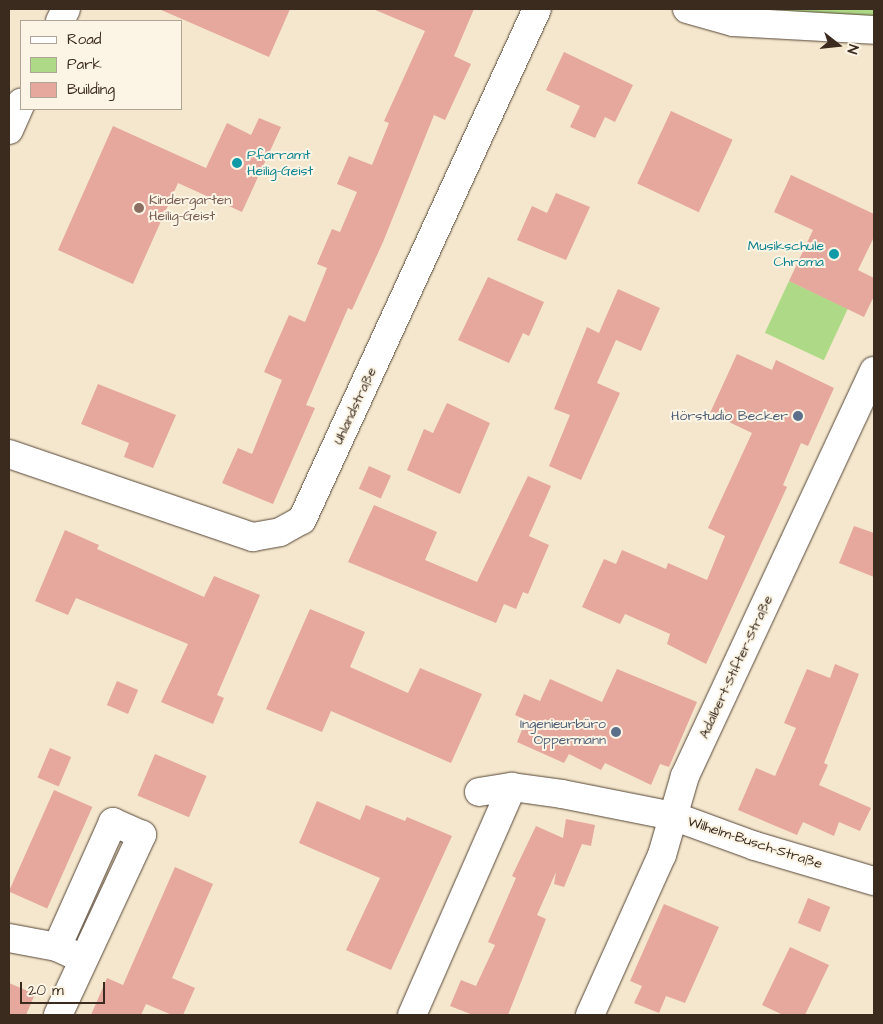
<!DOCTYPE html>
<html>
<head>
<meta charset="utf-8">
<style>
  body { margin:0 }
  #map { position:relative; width:883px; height:1024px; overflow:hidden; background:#f4e7cd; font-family:"Architects Daughter",sans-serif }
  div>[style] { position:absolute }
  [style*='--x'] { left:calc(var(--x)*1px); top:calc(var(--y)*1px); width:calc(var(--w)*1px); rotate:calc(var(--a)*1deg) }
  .green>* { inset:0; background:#aeda87; transform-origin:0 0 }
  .building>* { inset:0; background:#e6a79d; transform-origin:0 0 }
  .roads { filter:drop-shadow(0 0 1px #574638) drop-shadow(0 0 1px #574638) }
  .minor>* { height:28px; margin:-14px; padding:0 14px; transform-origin:14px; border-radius:14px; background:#fff }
  .tertiary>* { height:28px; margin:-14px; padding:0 14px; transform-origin:14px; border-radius:14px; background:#fff }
  .dots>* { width:14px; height:14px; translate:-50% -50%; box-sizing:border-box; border:2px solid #fcf5e5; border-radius:50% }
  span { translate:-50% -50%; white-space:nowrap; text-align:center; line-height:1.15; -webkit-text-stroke:4px #fcf5e5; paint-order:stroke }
  .culture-label { font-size:14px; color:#0d838f }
  .left { translate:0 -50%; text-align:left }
  .right { translate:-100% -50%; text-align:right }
  .education-label { font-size:14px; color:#785e54 }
  .street-label { font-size:14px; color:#3b2a1e }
  .service-label { font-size:14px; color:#4e5e75 }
  .frame { position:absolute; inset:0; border:10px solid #3b2a1e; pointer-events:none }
  .legend { position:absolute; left:20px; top:20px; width:162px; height:90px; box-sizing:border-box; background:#fcf5e5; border:1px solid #afa495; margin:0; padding:6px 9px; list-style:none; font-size:15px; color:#3b2a1e }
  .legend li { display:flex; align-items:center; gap:10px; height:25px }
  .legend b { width:25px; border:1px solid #afa495 }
  .north { position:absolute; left:813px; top:20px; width:50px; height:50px; -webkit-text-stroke:4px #fcf5e5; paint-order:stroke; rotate:106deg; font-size:14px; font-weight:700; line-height:20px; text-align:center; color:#3b2a1e }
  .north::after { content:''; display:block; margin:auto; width:18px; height:22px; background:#3b2a1e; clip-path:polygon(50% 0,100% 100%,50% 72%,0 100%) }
  .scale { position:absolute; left:20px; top:982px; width:85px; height:22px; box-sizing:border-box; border:2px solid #3b2a1e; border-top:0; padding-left:6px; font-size:15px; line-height:18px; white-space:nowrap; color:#3b2a1e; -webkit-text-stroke:4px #fcf5e5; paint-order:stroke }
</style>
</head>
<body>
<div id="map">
  <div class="green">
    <div style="clip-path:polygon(737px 9px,868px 9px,874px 10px,874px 18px)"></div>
    <div style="left:789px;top:281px;width:65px;height:57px;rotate:25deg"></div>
  </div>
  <div class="building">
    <div style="clip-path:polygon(159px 9px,290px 9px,269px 57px)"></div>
    <div style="clip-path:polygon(373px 9px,474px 9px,454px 56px,471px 64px,445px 120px,434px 115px,383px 242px,352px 310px,348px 308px,306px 405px,315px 408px,273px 504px,222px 483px,238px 448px,252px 454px,282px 380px,264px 372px,289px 315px,305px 322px,327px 268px,317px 264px,332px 229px,340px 232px,357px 192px,337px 184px,349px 156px,372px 165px,389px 123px,384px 121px,425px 31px)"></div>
    <div style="clip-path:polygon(564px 52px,633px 85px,615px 122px,605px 117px,595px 138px,570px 127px,580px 106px,546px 90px)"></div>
    <div style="left:671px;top:111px;width:68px;height:80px;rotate:25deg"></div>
    <div style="clip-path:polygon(259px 118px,281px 127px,242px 212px,178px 183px,133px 284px,58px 250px,113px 126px,206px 168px,227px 123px,251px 135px)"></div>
    <div style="clip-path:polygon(791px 175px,874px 214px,874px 237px,858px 270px,874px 278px,874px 296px,864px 317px,789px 281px,813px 230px,774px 212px)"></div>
    <div style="clip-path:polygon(556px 193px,590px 207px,566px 260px,517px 240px,532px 206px,547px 213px)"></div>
    <div style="clip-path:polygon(488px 277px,544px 302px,529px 336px,523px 333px,509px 363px,458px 340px)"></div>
    <div style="clip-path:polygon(618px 289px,660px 308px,641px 351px,616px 340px,597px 383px,620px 393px,581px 480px,549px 466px,570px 415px,554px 409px,587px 327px,599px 333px)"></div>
    <div style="clip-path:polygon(737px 354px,772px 370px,776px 360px,834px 388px,808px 446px,801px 443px,783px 485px,787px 487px,706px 664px,667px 644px,670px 634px,625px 614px,620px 624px,582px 607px,604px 559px,616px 564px,622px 550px,666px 569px,668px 563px,707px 580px,725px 536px,708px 528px,752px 433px,710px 413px)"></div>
    <div style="clip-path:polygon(98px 384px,176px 415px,153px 468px,124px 457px,129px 443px,81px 424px)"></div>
    <div style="clip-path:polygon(447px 403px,490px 423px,460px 494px,407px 470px,424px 429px,433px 433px)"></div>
    <div style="left:369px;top:466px;width:24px;height:25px;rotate:24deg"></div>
    <div style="clip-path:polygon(528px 476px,551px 486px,529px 536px,549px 545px,528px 594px,523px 592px,516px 609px,504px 604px,496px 623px,348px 562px,374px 505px,437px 532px,425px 560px,477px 582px)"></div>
    <div style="clip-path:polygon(854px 526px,874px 533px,874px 577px,839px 563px)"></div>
    <div style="clip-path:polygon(65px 530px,99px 545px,97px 549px,204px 597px,214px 576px,260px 595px,217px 695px,224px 698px,213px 724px,161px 702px,188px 644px,76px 598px,68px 615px,35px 601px)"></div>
    <div style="clip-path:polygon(310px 609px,365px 632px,350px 667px,408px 693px,420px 668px,482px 694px,451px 763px,331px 711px,322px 732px,266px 709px)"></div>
    <div style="clip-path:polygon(835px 664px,859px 674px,824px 763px,828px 765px,819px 785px,871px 808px,860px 831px,839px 822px,834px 836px,803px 822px,797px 835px,738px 810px,756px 768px,775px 776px,796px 728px,784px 723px,807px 669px,830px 678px)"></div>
    <div style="clip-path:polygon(617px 669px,697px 702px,669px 767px,660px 764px,651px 785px,605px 763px,601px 770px,569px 754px,564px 763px,517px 742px,526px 720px,515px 715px,524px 694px,540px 701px,550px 679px,602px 702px)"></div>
    <div style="left:117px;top:681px;width:23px;height:26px;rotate:23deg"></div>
    <div style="left:50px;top:748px;width:23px;height:32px;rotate:23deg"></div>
    <div style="left:155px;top:754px;width:56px;height:45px;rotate:23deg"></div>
    <div style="left:54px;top:790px;width:42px;height:111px;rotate:24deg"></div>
    <div style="clip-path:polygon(317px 801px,360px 820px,366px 805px,405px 821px,407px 817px,452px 836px,391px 970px,346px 950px,380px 878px,299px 843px)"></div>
    <div style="clip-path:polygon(566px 819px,595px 825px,591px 846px,582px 844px,564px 887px,554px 884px,556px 872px,537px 915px,546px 919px,508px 1015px,473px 1015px,450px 1006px,461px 980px,476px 986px,495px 945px,488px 942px,516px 878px,512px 876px,536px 826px,563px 838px)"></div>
    <div style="clip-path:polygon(175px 867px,213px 884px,172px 978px,195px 988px,183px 1015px,172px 1015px,146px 1004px,141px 1015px,91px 1015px,107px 978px,123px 985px)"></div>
    <div style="left:808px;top:898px;width:24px;height:27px;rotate:22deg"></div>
    <div style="clip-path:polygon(664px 904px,719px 927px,685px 1003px,666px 996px,659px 1013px,634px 1003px,642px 986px,630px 981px)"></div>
    <div style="clip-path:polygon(790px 947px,829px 965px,805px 1015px,783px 1015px,762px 1005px)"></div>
    <div style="clip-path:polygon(9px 983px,35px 994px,26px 1015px,9px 1015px)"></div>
  </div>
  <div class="roads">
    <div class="minor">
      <div style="--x:60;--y:21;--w:13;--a:-63"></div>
      <div style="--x:9;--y:130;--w:30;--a:-66"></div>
      <div style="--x:9;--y:454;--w:258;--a:18.8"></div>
      <div style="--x:253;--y:537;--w:27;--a:-10"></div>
      <div style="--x:280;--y:532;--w:25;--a:-29"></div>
      <div style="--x:302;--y:520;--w:562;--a:-65.3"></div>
      <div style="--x:479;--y:792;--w:33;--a:-9"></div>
      <div style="--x:512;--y:787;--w:50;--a:8"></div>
      <div style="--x:562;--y:794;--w:113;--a:11.2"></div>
      <div style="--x:673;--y:816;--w:87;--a:20.1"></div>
      <div style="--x:755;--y:846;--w:124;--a:16.4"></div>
      <div style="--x:9;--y:938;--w:49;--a:10.6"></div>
      <div style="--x:58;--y:1015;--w:199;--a:-65"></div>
      <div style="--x:142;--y:835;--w:32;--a:-156"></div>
      <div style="--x:113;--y:822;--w:137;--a:114.1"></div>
      <div style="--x:57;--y:947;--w:29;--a:25"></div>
      <div style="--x:412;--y:1015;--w:249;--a:-66.3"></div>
      <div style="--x:590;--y:1015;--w:175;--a:-65.8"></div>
      <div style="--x:662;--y:855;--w:82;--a:-73.8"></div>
      <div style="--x:685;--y:776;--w:447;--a:-65"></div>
    </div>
    <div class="tertiary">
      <div style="--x:687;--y:9;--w:48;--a:15.8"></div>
      <div style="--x:733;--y:22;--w:141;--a:3.2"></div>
    </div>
  </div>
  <div class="dots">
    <div style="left:237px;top:163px;background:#0f9aa8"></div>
    <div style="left:139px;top:208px;background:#8d6e63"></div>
    <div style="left:834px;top:254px;background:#0f9aa8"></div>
    <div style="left:798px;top:416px;background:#5c6f8a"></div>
    <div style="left:616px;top:732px;background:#5c6f8a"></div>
  </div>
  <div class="culture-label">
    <span class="left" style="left:247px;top:163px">Pfarramt<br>Heilig-Geist</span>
    <span class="right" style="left:824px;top:254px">Musikschule<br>Chroma</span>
  </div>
  <div class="education-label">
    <span class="left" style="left:149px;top:208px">Kindergarten<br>Heilig-Geist</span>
  </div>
  <div class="street-label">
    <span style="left:355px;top:406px;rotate:-65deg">Uhlandstraße</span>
    <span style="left:736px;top:667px;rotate:-65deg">Adalbert-Stifter-Straße</span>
    <span style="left:755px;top:843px;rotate:18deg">Wilhelm-Busch-Straße</span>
  </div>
  <div class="service-label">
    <span class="right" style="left:788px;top:416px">Hörstudio Becker</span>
    <span class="right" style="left:606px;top:732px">Ingenieurbüro<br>Oppermann</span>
  </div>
  <div class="frame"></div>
  <ul class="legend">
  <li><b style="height:6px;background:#fff"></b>Road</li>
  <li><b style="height:14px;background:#aeda87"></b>Park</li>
  <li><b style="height:14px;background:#e6a79d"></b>Building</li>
  </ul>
  <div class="north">N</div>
  <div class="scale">20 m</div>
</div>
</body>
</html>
